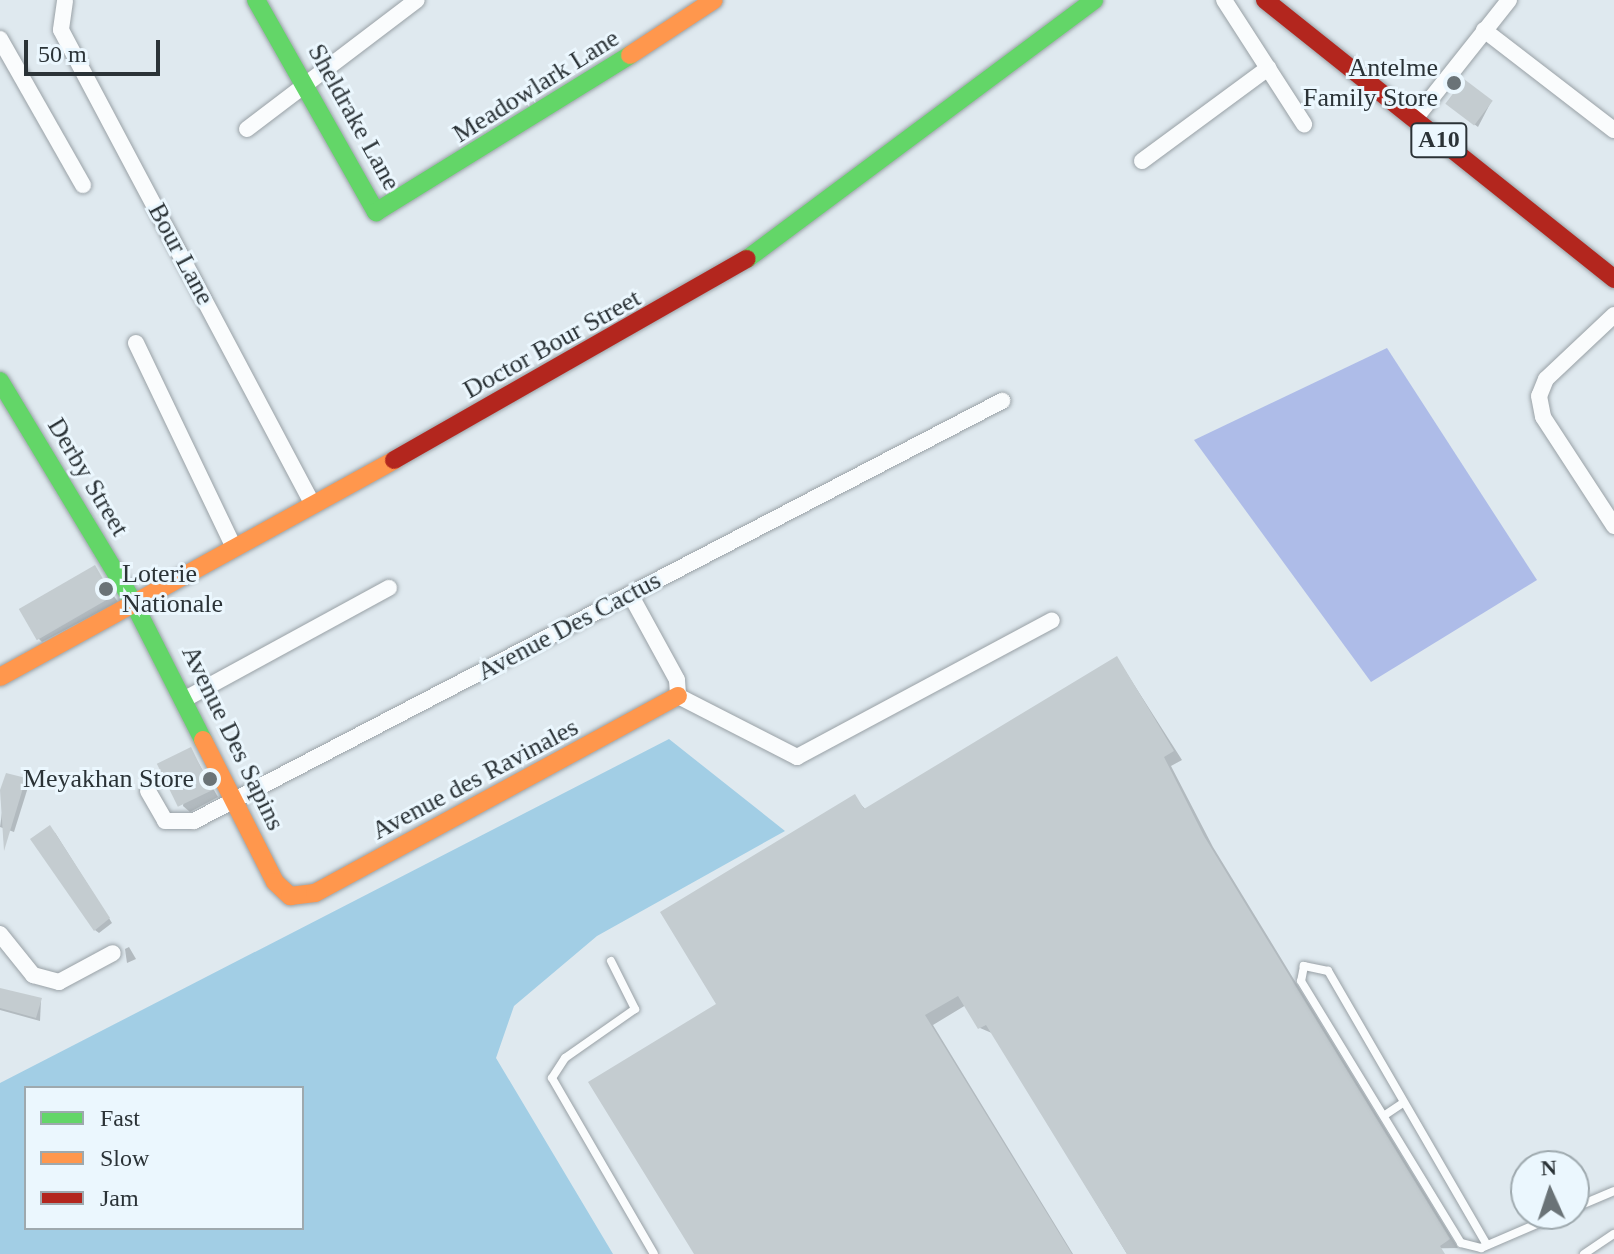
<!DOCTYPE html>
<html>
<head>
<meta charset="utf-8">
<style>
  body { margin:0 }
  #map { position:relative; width:1614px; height:1254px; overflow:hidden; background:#dfe9ef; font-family:Georgia,serif }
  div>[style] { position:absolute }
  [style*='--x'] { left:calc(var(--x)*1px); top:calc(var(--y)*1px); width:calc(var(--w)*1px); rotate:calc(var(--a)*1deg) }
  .forest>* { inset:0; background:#a2cee5 }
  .water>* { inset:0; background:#aebce8 }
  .shadow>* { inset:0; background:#0003 }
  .building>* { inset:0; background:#c4ccd0; transform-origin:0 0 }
  .roads { filter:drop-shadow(0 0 2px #99a1a6) drop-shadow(0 0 2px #99a1a6) }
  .lane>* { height:8px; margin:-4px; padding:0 4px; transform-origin:4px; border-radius:4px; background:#fafcfd }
  .street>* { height:16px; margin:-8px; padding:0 8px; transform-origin:8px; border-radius:8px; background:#fafcfd }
  .fast>* { height:18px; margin:-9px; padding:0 9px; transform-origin:9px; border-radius:9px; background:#63d668 }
  .slow>* { height:18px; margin:-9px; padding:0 9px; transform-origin:9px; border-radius:9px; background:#ff974d }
  .jam>* { height:18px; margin:-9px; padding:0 9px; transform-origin:9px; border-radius:9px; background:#b3261e }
  .dots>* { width:22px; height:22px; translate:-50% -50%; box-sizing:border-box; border:4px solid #ebf7fe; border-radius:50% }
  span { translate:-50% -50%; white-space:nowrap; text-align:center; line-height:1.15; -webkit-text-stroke:6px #ebf7fe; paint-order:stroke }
  .shield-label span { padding:2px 6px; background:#ebf7fe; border:2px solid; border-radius:6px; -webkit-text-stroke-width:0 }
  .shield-label { font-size:24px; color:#2b3337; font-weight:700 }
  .poi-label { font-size:26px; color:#2b3337 }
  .right { translate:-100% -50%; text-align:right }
  .left { translate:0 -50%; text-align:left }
  .street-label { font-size:26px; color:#2b3337 }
  .legend { position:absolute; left:24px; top:1086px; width:280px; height:144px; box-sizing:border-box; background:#ebf7fe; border:2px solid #9ea9ae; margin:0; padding:10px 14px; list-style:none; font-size:24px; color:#2b3337 }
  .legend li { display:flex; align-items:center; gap:16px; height:40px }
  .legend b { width:40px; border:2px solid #9ea9ae }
  .north { position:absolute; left:1510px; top:1150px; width:80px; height:80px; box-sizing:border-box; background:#ebf7fe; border:2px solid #9ea9ae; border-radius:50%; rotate:357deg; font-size:22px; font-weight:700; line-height:32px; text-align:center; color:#2b3337 }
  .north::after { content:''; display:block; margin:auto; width:28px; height:36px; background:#6a7377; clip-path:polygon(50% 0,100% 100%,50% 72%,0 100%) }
  .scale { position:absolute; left:24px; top:40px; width:136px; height:36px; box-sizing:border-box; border:4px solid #2b3337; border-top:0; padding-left:10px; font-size:24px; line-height:28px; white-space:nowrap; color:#2b3337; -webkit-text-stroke:6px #ebf7fe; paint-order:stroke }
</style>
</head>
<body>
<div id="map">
  <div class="forest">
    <div style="clip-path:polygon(evenodd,669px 739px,785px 831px,597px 936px,514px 1006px,496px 1058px,613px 1254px,0 1254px,0 1083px,669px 739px,26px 1088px,302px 1088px,302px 1228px,26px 1228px,26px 1088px)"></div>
  </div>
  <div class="water">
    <div style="clip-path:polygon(1387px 348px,1537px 580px,1371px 682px,1194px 440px)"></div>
  </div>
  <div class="shadow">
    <div style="clip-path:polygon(1491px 102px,1478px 127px,1451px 107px)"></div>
    <div style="clip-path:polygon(94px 568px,118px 602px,42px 642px,36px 636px)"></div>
    <div style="clip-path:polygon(1117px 658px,1182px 760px,1171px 766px,1213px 847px,1458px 1248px,1127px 1254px,994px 1034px,980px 1028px,966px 1005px,933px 1025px,1073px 1254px,696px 1254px,719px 1005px,854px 797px,866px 810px)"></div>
    <div style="clip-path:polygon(191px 750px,218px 797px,190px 812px,183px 806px)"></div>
    <div style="clip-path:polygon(7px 776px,29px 784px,14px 832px,0 827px)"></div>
    <div style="clip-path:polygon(54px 831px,112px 923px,99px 933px,95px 930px)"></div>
    <div style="clip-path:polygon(129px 947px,136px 959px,127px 963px,125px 949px)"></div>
    <div style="clip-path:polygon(0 990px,41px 1000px,40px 1021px,0 1010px)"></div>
  </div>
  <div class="building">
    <div style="left:1464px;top:79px;width:36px;height:31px;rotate:37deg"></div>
    <div style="left:95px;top:565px;width:36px;height:88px;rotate:60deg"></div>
    <div style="clip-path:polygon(1117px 656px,1174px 751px,1164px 757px,1204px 836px,1450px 1239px,1440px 1246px,1445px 1254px,1127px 1254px,986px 1025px,978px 1029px,958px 996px,925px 1015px,1072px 1254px,694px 1254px,588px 1082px,716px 1004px,660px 912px,855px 794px,864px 809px)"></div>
    <div style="left:191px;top:747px;width:48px;height:38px;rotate:64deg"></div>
    <div style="clip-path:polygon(6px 773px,26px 778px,4px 851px,0 790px)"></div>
    <div style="clip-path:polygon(50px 825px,110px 918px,94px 931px,30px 839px)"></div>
    <div style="clip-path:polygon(0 988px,42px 998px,36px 1018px,0 1008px)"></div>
  </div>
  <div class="roads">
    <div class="lane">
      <div style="--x:611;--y:961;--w:54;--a:63.4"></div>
      <div style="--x:635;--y:1009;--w:85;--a:145"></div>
      <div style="--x:565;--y:1058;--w:24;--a:123"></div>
      <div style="--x:552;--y:1078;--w:203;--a:59.9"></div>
      <div style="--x:1385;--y:1115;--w:22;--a:-34"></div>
      <div style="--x:1574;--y:1208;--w:43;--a:-23"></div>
      <div style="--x:1487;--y:1245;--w:317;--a:-120.1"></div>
      <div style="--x:1328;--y:971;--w:25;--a:-168"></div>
      <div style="--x:1304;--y:966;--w:15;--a:101"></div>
      <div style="--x:1301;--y:981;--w:307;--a:58.6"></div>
      <div style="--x:1461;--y:1243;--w:21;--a:14"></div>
      <div style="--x:1481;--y:1248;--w:86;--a:-23.3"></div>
      <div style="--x:1584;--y:1254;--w:36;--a:-34"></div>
    </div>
    <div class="street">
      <div style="--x:1224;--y:0;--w:148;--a:57.2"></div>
      <div style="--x:65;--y:1;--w:29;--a:98"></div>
      <div style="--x:61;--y:30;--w:538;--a:62.05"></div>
      <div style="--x:1484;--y:30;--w:164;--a:37.6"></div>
      <div style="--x:0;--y:39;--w:168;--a:60.4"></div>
      <div style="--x:1414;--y:120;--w:153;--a:-51.6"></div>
      <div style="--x:247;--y:129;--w:213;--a:-37.2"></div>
      <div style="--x:1142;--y:161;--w:157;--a:-36.4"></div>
      <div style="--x:1614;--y:315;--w:93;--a:136.7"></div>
      <div style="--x:1546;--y:379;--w:18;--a:112"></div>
      <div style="--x:1539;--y:396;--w:21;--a:79"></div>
      <div style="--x:1543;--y:417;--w:130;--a:56.9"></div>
      <div style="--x:136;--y:343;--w:227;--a:64.4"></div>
      <div style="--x:630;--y:594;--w:98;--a:61.3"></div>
      <div style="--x:677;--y:680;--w:16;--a:86"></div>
      <div style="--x:678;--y:696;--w:134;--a:27.1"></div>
      <div style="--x:797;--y:757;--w:289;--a:-28.2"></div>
      <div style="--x:187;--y:698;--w:230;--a:-28.6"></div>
      <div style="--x:148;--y:791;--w:34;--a:60"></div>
      <div style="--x:165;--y:821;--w:29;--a:0"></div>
      <div style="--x:194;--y:821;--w:911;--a:-27.47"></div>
      <div style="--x:0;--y:934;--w:53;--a:51.2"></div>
      <div style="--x:33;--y:975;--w:27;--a:15"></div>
      <div style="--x:59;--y:982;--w:61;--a:-28.2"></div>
    </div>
    <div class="fast">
      <div style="--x:256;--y:0;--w:244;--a:60.5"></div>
      <div style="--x:376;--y:212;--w:299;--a:-31.7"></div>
      <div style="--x:747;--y:259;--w:433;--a:-36.7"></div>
      <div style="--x:0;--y:381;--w:256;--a:58.9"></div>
      <div style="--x:132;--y:600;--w:157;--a:63.1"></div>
    </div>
    <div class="slow">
      <div style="--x:630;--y:55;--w:100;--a:-33.2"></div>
      <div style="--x:0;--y:677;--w:450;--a:-28.8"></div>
      <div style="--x:203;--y:740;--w:159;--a:63.1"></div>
      <div style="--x:275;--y:882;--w:21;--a:43"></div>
      <div style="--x:290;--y:896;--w:25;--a:-7"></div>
      <div style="--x:315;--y:893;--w:413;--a:-28.5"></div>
    </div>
    <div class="jam">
      <div style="--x:1265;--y:0;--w:447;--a:38.6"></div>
      <div style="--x:394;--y:460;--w:406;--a:-29.7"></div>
    </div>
  </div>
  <div class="dots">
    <div style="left:1454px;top:83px;background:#6a7377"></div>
    <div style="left:106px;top:589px;background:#6a7377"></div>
    <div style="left:210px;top:779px;background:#6a7377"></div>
  </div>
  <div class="shield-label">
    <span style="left:1439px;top:140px">A10</span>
  </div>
  <div class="poi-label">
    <span class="right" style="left:1438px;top:83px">Antelme<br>Family Store</span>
    <span class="left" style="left:122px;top:589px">Loterie<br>Nationale</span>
    <span class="right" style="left:194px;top:779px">Meyakhan Store</span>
  </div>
  <div class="street-label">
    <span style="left:536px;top:86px;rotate:-32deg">Meadowlark Lane</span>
    <span style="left:354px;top:117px;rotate:61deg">Sheldrake Lane</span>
    <span style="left:181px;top:254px;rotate:62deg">Bour Lane</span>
    <span style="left:552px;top:344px;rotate:-29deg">Doctor Bour Street</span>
    <span style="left:88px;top:477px;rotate:59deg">Derby Street</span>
    <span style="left:569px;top:626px;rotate:-28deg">Avenue Des Cactus</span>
    <span style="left:233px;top:738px;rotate:64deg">Avenue Des Sapins</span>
    <span style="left:475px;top:779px;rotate:-28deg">Avenue des Ravinales</span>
  </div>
  <ul class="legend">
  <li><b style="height:10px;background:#63d668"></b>Fast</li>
  <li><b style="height:10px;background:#ff974d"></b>Slow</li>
  <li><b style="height:10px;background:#b3261e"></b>Jam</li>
  </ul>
  <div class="north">N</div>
  <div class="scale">50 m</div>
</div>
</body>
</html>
